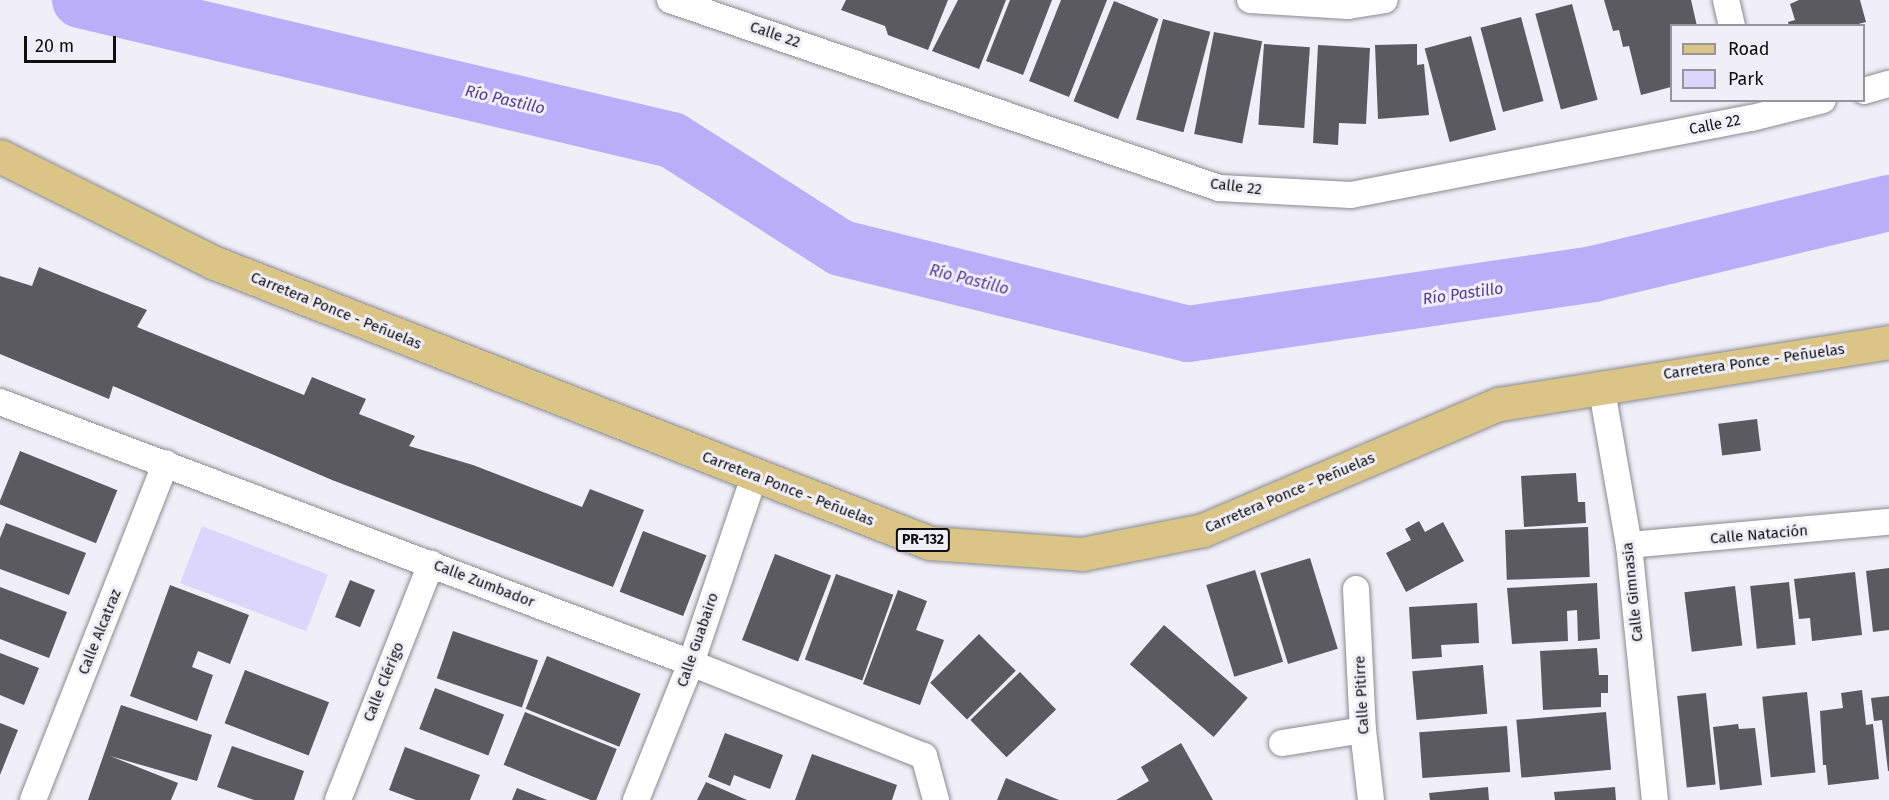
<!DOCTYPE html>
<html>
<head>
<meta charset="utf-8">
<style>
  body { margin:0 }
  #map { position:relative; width:1889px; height:800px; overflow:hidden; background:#f0eff7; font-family:"Fira Sans",sans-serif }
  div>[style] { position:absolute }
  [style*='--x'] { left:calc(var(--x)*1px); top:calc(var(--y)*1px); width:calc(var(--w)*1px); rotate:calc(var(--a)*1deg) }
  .green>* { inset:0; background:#dcd6fd; transform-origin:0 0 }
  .river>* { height:56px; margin:-28px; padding:0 28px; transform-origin:28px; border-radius:28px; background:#bbaef8 }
  .building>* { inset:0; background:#5a5a60; transform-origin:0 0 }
  .roads { filter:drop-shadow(0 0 2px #8a8a90) drop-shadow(0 0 2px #8a8a90) }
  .street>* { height:26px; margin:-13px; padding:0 13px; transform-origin:13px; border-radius:13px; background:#fff }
  .primary>* { height:33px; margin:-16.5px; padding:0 16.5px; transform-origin:16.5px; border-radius:16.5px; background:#dac486 }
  span { translate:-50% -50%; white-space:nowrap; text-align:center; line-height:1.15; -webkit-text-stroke:6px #f0eff7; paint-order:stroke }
  .shield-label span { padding:2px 4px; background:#f0eff7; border:2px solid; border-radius:4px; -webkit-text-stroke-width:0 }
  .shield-label { font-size:14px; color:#0f0f11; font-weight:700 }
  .street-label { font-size:15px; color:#0f0f11 }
  .water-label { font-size:16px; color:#533d92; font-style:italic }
  .legend { position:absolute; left:1670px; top:24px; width:195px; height:78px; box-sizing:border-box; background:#f0eff7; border:2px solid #96959b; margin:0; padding:8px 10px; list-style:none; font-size:18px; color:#0f0f11 }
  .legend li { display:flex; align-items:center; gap:12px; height:30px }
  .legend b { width:30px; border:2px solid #96959b }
  .scale { position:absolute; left:24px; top:36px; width:92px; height:27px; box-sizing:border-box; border:3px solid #0f0f11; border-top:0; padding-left:8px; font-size:18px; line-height:21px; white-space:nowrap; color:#0f0f11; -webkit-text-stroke:4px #f0eff7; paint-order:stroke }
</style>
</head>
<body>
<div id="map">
  <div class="green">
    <div style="left:202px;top:526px;width:135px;height:61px;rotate:21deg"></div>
  </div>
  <div class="river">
    <div style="--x:80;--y:0;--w:608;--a:13.31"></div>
    <div style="--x:672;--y:140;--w:201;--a:32.6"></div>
    <div style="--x:841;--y:248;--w:357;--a:13.9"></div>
    <div style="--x:1188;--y:334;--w:409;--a:-8.4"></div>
    <div style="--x:1593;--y:274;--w:304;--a:-13.5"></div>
  </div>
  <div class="building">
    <div style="clip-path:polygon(846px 0,948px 0,928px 50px,888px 35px,885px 26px,841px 10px)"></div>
    <div style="clip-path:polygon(958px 0,1006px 0,979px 69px,932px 51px)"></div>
    <div style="clip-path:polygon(1010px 0,1052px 0,1023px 75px,986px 61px)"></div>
    <div style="clip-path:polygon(1061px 0,1107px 0,1069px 97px,1029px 81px)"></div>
    <div style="clip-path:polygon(1604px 0,1691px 0,1697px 26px,1671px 26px,1671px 87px,1641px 95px,1629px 46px,1623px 47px,1619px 30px,1613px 31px)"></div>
    <div style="clip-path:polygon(1799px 0,1860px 0,1866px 22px,1851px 26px,1789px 26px,1788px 22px,1795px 20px,1790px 4px)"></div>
    <div style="left:1114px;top:1px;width:48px;height:108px;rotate:22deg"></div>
    <div style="left:1572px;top:4px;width:99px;height:38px;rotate:75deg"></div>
    <div style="left:1521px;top:17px;width:87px;height:42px;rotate:75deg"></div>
    <div style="left:1163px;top:19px;width:49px;height:104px;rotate:15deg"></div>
    <div style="left:1214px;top:32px;width:49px;height:104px;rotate:11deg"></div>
    <div style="left:1471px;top:36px;width:97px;height:48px;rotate:75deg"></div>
    <div style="left:1264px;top:44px;width:46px;height:81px;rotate:4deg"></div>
    <div style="clip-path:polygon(1417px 44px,1417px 65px,1424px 64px,1429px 115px,1378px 119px,1375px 45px)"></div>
    <div style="clip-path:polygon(1318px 45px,1370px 48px,1366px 124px,1339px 123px,1338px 145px,1313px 143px)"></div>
    <div style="clip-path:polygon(39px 267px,147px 310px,137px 327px,304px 395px,312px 377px,366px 399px,359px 414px,415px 436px,409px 446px,473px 465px,582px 507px,590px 489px,644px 510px,613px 587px,332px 480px,113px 386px,109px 399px,0 354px,0 276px,32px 286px)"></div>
    <div style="left:1757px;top:419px;width:32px;height:39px;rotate:83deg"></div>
    <div style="left:20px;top:451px;width:105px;height:57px;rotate:22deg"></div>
    <div style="clip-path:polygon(1576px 473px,1578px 502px,1585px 502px,1586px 523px,1524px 527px,1521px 476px)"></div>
    <div style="clip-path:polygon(1419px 521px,1425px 532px,1443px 522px,1464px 561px,1406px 592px,1386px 553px,1411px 540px,1405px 529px)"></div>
    <div style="clip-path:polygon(6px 523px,86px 553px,69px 595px,0 569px,0 538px)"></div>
    <div style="left:1588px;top:527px;width:50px;height:83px;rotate:88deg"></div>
    <div style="left:643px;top:531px;width:68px;height:65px;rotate:21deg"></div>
    <div style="left:775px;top:554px;width:60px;height:92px;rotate:21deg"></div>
    <div style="left:1310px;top:558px;width:95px;height:52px;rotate:73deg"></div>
    <div style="clip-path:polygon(1889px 568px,1889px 630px,1873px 632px,1866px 571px)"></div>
    <div style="left:1255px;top:570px;width:96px;height:51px;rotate:73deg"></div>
    <div style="clip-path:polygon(1855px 572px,1862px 635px,1812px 641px,1810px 618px,1799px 619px,1794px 579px)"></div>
    <div style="left:836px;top:574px;width:61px;height:91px;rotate:20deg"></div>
    <div style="left:350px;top:580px;width:27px;height:40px;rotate:22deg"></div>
    <div style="left:1789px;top:582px;width:63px;height:39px;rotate:84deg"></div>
    <div style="clip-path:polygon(1597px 583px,1600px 639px,1578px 641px,1577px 610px,1567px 611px,1568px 641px,1512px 644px,1507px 588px)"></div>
    <div style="clip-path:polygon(170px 585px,249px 615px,230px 664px,198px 651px,192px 667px,213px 675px,197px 721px,130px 696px)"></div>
    <div style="left:1735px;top:586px;width:60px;height:51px;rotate:83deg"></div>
    <div style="clip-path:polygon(0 587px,67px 612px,49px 658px,0 639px)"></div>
    <div style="clip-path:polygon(898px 590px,927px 601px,916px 630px,944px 640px,920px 705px,863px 684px)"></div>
    <div style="clip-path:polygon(1477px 603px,1479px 643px,1441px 645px,1442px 657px,1412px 659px,1409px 607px)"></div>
    <div style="left:1164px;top:625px;width:111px;height:52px;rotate:41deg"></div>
    <div style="left:453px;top:631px;width:90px;height:50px;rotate:19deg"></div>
    <div style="left:979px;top:634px;width:52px;height:69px;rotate:45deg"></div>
    <div style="clip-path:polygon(1597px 648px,1599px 675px,1608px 675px,1608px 693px,1601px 693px,1601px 707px,1543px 710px,1540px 651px)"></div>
    <div style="clip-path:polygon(0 653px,39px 668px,24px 705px,0 695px)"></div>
    <div style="left:547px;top:656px;width:101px;height:57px;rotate:22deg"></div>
    <div style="left:1483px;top:665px;width:49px;height:71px;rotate:85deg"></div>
    <div style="left:245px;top:670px;width:90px;height:57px;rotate:21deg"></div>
    <div style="left:1020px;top:672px;width:52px;height:69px;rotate:46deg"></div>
    <div style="left:435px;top:688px;width:74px;height:44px;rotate:21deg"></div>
    <div style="clip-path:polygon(1862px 690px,1866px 725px,1873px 724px,1879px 779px,1828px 785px,1826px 765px,1823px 765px,1820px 711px,1843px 708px,1841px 693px)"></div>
    <div style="left:1807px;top:692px;width:81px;height:45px;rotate:84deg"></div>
    <div style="left:1706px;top:693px;width:92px;height:29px;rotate:84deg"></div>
    <div style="clip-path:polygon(1889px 696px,1889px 771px,1888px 771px,1882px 720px,1874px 721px,1871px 698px)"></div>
    <div style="clip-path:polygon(121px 705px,212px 735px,197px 781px,110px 756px,178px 783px,171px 800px,88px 800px)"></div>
    <div style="left:525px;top:712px;width:99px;height:57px;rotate:22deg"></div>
    <div style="left:1606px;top:712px;width:58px;height:90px;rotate:85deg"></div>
    <div style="clip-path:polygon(0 723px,18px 730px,0 775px)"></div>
    <div style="clip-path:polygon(1738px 724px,1739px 729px,1755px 728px,1762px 785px,1720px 790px,1713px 727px)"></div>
    <div style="left:1507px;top:726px;width:46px;height:88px;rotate:86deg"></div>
    <div style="clip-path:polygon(725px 733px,783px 755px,770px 789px,734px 775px,730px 786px,708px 777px)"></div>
    <div style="clip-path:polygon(1181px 743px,1213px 800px,1116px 800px,1149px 781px,1141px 767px)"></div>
    <div style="clip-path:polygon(232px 746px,304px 771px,294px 800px,254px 800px,217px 787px)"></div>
    <div style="clip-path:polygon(405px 747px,480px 775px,470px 800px,416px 800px,389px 790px)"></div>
    <div style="clip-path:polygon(812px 754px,897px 785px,892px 800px,795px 800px)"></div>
    <div style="clip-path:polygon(1006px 778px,1059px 800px,997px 800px)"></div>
    <div style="clip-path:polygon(706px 782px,747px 800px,697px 800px)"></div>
    <div style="clip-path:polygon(1488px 787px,1489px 800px,1430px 800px,1429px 793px)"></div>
    <div style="clip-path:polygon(1615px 787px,1616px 800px,1555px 800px,1554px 792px)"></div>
    <div style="clip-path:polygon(517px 788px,547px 800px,512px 800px)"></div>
  </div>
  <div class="roads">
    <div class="street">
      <div style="--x:670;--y:0;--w:580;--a:18.9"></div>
      <div style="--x:1219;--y:188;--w:132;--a:3"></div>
      <div style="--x:1351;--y:195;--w:408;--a:-10.9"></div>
      <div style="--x:1752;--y:118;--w:73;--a:-14.2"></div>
      <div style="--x:1250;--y:0;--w:98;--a:3.5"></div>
      <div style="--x:1348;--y:6;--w:37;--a:-9"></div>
      <div style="--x:1726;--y:0;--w:27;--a:77"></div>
      <div style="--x:1864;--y:91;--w:26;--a:-16"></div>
      <div style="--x:1601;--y:385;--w:162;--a:80.1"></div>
      <div style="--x:1629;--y:545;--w:256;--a:84.2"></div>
      <div style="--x:0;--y:402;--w:739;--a:20.69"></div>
      <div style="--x:691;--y:663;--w:251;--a:21.8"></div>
      <div style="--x:924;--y:756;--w:46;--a:74.7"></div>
      <div style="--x:1629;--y:545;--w:261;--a:-5.1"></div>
      <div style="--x:1356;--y:589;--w:141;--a:87.2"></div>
      <div style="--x:1363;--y:730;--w:70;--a:83.5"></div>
      <div style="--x:1282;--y:743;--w:82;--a:-9.1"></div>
      <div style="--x:33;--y:800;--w:362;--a:-68.5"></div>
      <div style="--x:338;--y:800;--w:254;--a:-68.5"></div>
      <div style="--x:636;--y:800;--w:148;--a:-68.1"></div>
      <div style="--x:691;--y:663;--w:196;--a:-71.3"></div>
    </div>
    <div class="primary">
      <div style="--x:0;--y:156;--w:240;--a:26.5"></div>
      <div style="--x:215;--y:263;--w:768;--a:21.39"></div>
      <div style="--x:930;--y:543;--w:152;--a:4.1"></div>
      <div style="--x:1082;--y:554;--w:123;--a:-11.2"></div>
      <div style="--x:1203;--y:530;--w:322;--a:-23.1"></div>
      <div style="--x:1499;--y:404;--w:395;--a:-9"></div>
    </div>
  </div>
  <div class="shield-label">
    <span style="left:923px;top:540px">PR-132</span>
  </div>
  <div class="street-label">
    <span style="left:775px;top:35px;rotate:19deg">Calle 22</span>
    <span style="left:1715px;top:125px;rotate:-11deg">Calle 22</span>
    <span style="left:1236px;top:187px;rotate:7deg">Calle 22</span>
    <span style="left:336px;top:311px;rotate:22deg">Carretera Ponce - Peñuelas</span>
    <span style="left:1754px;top:362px;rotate:-8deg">Carretera Ponce - Peñuelas</span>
    <span style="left:788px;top:489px;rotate:21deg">Carretera Ponce - Peñuelas</span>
    <span style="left:1290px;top:493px;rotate:-23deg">Carretera Ponce - Peñuelas</span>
    <span style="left:1759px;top:535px;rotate:-5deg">Calle Natación</span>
    <span style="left:484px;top:584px;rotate:21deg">Calle Zumbador</span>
    <span style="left:1633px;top:592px;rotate:-96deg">Calle Gimnasia</span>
    <span style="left:100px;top:632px;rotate:-68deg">Calle Alcatraz</span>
    <span style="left:698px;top:640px;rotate:-71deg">Calle Guabairo</span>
    <span style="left:384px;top:682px;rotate:-68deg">Calle Clérigo</span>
    <span style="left:1362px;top:695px;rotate:-93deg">Calle Pitirre</span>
  </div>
  <div class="water-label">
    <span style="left:505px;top:100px;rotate:13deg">Río Pastillo</span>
    <span style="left:969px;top:280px;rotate:14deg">Río Pastillo</span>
    <span style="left:1463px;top:294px;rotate:-8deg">Río Pastillo</span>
  </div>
  <ul class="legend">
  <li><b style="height:8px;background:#dac486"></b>Road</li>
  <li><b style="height:16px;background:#dcd6fd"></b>Park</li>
  </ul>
  <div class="scale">20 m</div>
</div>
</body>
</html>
